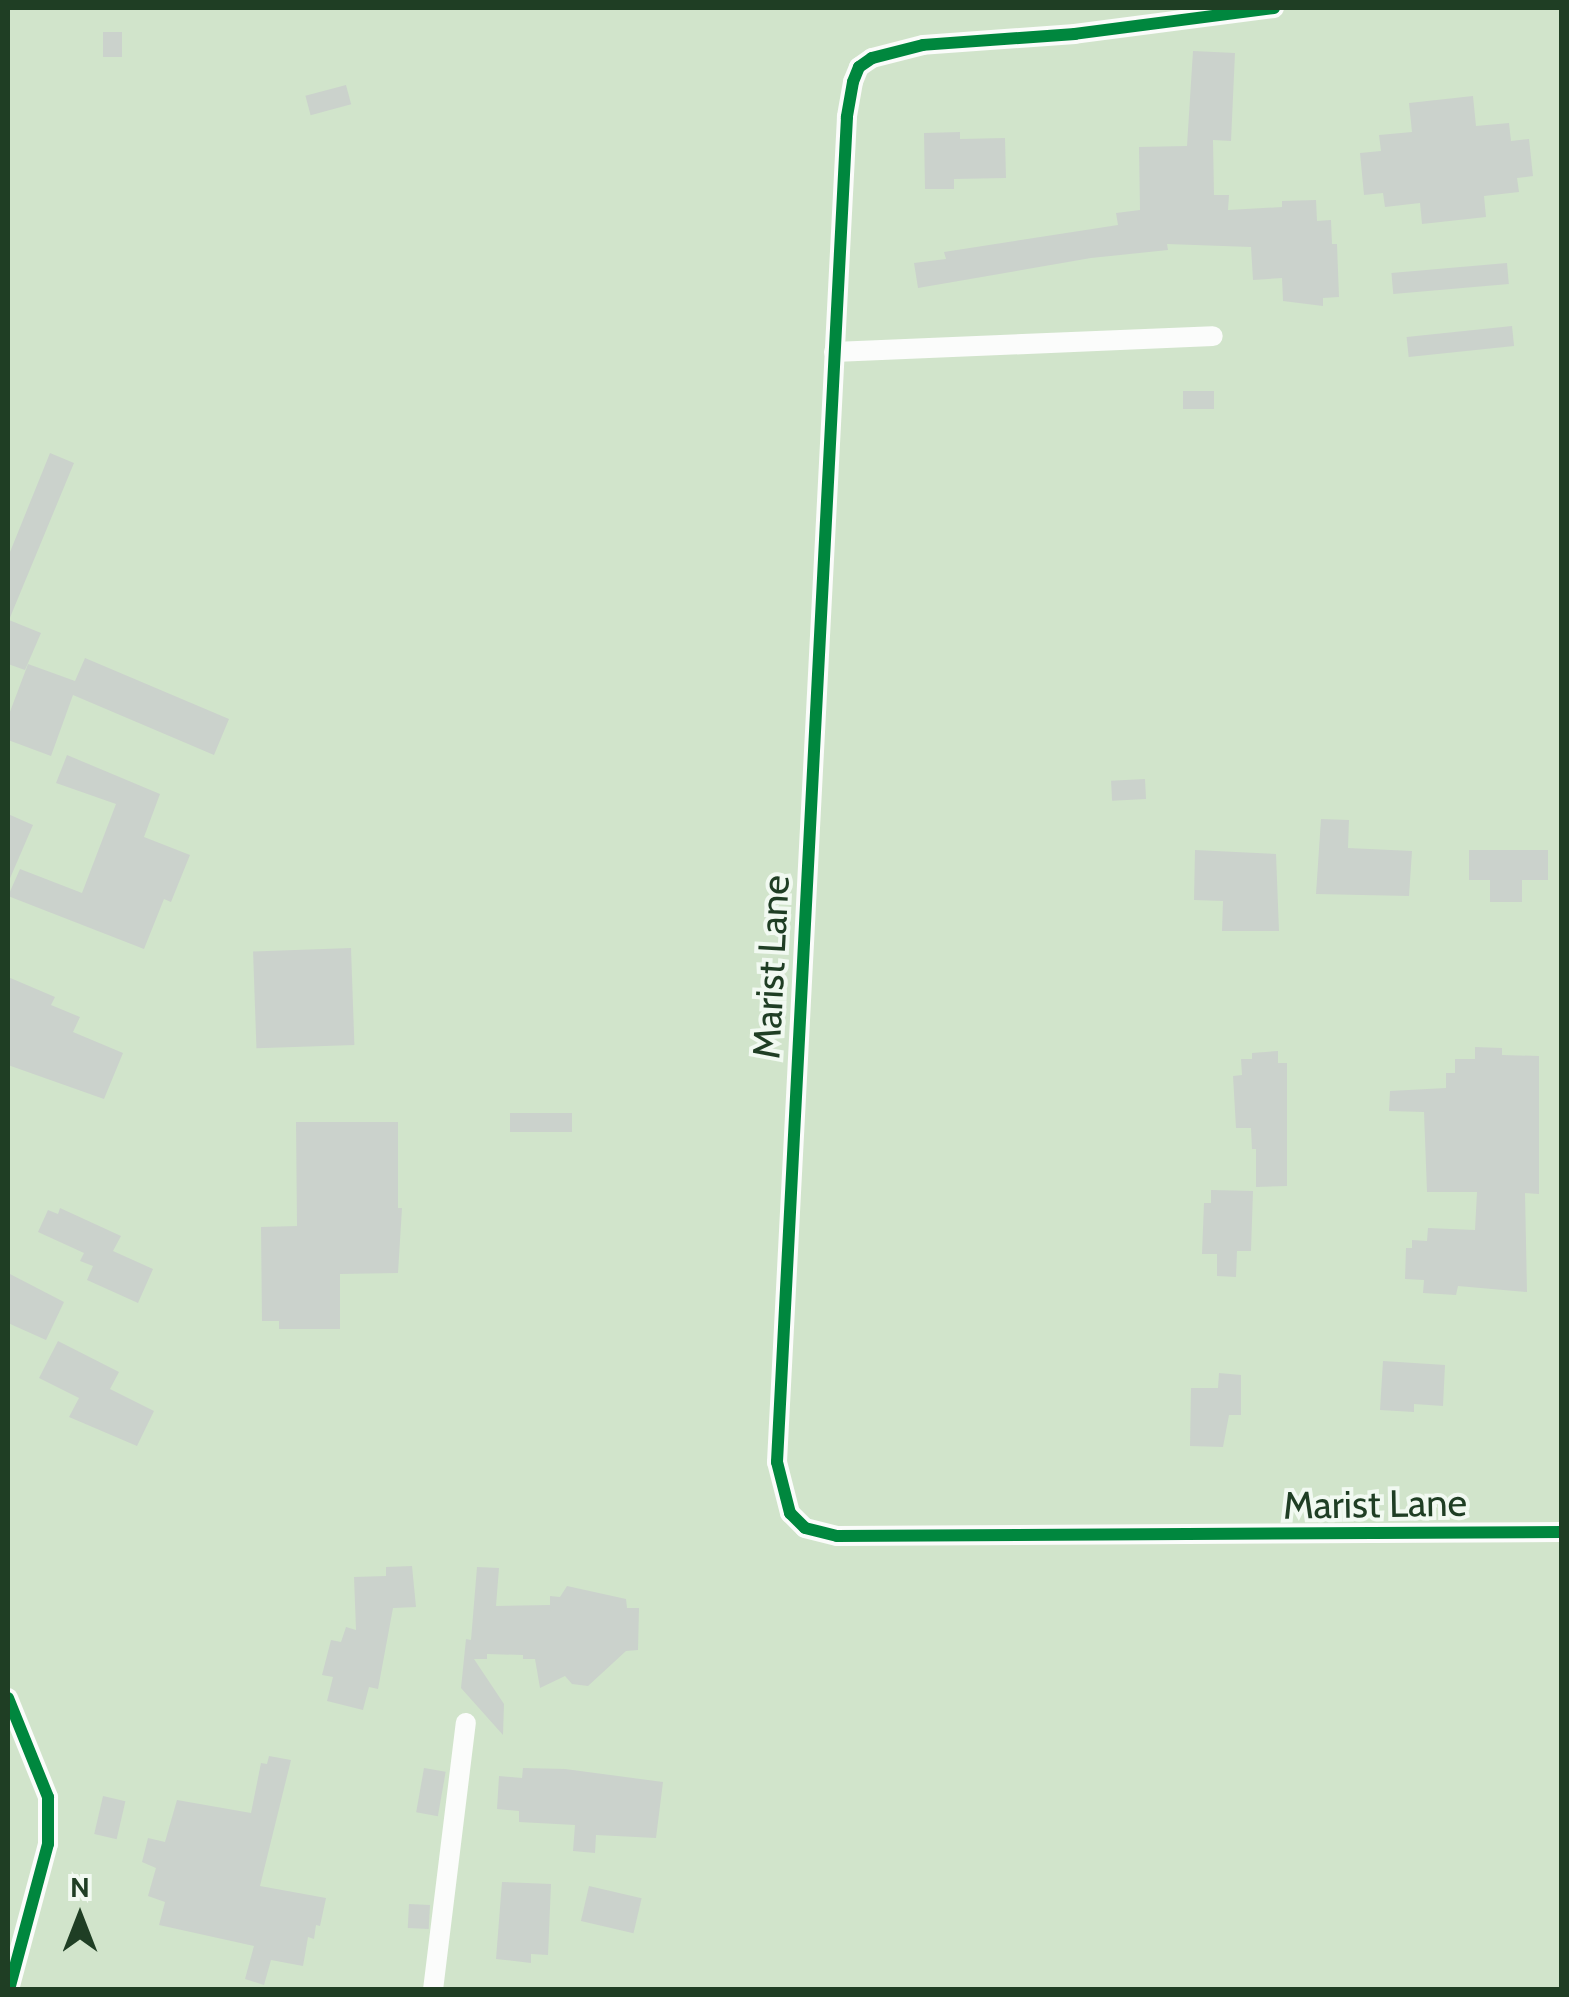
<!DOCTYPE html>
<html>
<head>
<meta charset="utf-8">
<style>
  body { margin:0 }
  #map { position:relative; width:1569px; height:1997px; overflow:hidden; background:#e3e9e3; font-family:Cabin,sans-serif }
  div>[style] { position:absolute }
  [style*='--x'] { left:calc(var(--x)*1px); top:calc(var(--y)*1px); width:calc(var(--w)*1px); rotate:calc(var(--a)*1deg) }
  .green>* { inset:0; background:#d1e4cb; transform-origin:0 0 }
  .building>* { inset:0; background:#cbd2cc; transform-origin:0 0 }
  .minor>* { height:20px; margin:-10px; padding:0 10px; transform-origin:10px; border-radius:10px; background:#fbfcfb }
  .cycleway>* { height:12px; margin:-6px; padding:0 6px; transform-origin:6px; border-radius:6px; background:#00873e }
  span { translate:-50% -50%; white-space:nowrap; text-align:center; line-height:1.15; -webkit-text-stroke:8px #f1f9f1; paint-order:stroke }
  .street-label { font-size:38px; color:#1f3e24 }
  .frame { position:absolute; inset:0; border:10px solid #1f3e24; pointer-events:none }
  .north { position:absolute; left:30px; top:1867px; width:100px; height:100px; -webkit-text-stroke:8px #f1f9f1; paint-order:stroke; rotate:0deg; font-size:28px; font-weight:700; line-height:40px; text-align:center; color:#1f3e24 }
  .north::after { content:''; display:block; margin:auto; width:35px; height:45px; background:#1f3e24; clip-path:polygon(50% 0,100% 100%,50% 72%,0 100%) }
</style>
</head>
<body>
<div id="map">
  <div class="green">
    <div style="left:8px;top:8px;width:1553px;height:1982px"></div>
  </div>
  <div class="building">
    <div style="left:103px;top:32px;width:19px;height:25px"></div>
    <div style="clip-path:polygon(1193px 51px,1235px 53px,1231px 141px,1213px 140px,1214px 195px,1229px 195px,1228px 210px,1282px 207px,1282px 201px,1316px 200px,1317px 221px,1331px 220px,1332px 244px,1337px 244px,1339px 297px,1323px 298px,1323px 306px,1283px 301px,1282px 278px,1253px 280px,1251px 247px,1167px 244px,1168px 250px,1091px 258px,918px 288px,914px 263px,946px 259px,944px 252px,1118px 225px,1116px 213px,1140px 210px,1139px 147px,1187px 146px)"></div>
    <div style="left:346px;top:85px;width:20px;height:42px;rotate:75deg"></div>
    <div style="clip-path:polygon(1473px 96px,1476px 126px,1509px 123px,1511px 141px,1529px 139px,1533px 176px,1517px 178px,1519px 192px,1484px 196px,1486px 217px,1422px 224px,1420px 203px,1385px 207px,1383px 193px,1364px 195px,1360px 153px,1381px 151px,1379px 135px,1412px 132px,1409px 103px)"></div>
    <div style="clip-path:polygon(960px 132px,960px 139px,1005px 138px,1006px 178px,954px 179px,954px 189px,925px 189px,924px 133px)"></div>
    <div style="left:1507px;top:263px;width:21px;height:116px;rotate:85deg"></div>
    <div style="left:1512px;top:326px;width:20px;height:106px;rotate:84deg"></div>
    <div style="left:1214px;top:391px;width:18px;height:31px;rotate:90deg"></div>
    <div style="clip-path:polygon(50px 453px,74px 463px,9px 620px,41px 633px,25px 670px,8px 664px,8px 557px)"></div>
    <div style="clip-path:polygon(85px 658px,229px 719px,214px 755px,73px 695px,51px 756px,8px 740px,8px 717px,28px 664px,75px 681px)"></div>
    <div style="clip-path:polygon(67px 755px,160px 794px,144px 837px,190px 855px,171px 902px,164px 899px,144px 949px,8px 896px,20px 869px,82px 893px,116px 804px,56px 783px)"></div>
    <div style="left:1145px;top:779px;width:20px;height:34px;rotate:87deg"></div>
    <div style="clip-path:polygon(8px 814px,33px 825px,8px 883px)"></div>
    <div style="clip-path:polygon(1321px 819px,1349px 820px,1348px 848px,1412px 851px,1409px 896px,1316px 894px)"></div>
    <div style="clip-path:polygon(1195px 850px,1276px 854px,1279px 931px,1222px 931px,1223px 901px,1194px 900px)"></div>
    <div style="clip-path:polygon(1469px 850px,1548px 850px,1548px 880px,1522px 880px,1522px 902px,1490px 902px,1490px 880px,1469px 880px)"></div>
    <div style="left:351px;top:948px;width:97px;height:98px;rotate:88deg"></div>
    <div style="clip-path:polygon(8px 977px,55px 997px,51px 1005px,80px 1017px,73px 1032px,123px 1053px,104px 1099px,8px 1065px)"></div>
    <div style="clip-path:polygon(1475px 1047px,1502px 1048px,1502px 1055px,1539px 1056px,1539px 1194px,1525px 1193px,1527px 1292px,1458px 1286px,1456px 1295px,1423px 1293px,1424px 1280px,1405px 1279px,1406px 1248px,1412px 1248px,1412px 1240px,1427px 1241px,1428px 1228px,1475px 1230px,1477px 1192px,1427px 1192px,1424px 1112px,1389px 1111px,1390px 1091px,1446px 1088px,1446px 1073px,1455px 1073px,1455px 1059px,1475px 1059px)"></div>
    <div style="clip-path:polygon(1278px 1051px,1278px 1063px,1287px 1063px,1287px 1186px,1256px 1187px,1256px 1149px,1252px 1149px,1251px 1128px,1236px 1128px,1233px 1076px,1242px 1075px,1241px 1059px,1252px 1059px,1252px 1053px)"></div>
    <div style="left:572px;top:1113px;width:19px;height:62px;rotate:90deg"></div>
    <div style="clip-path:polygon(296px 1122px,398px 1122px,398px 1208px,402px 1208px,398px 1273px,340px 1274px,340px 1329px,279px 1329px,279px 1321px,262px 1321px,261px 1227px,297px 1226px)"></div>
    <div style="clip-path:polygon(1211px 1190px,1253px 1191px,1251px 1251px,1237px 1251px,1236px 1277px,1217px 1276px,1217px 1254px,1202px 1254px,1204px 1203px,1211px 1203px)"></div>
    <div style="clip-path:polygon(60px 1208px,121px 1236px,113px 1251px,153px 1269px,138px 1303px,87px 1280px,93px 1266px,80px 1261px,84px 1253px,38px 1232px,48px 1210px,58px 1214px)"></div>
    <div style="clip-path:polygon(8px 1273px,64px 1302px,46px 1340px,8px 1323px)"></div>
    <div style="clip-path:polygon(58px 1341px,119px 1372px,110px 1389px,154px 1411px,137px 1446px,69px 1417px,79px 1398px,39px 1378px)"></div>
    <div style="clip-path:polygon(1383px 1361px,1445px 1365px,1443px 1406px,1414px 1404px,1414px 1412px,1380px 1410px)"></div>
    <div style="clip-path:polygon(1219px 1373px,1241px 1375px,1241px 1415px,1229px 1415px,1223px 1447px,1190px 1446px,1191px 1388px,1218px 1388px)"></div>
    <div style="clip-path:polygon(412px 1566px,416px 1607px,393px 1608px,378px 1689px,369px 1687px,363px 1710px,327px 1701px,333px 1677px,322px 1675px,331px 1640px,341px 1642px,346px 1627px,356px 1630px,354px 1577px,386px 1576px,386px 1567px)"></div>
    <div style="clip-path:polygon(477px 1567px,499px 1568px,496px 1606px,550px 1605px,550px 1596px,560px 1597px,567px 1586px,626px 1599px,627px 1608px,639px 1608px,638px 1650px,626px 1651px,588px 1686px,572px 1684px,565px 1676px,540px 1688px,535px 1659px,523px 1659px,523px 1655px,487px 1654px,487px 1659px,474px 1659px,504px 1704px,503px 1735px,461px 1688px,466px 1639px,471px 1640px)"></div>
    <div style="clip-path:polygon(269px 1756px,291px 1760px,260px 1886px,326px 1898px,320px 1926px,316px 1925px,314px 1939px,308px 1937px,303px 1966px,271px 1960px,264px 1985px,245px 1979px,254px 1946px,159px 1925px,165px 1902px,148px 1896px,156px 1868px,142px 1862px,148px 1838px,165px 1842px,177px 1800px,251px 1813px,261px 1763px,267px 1764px)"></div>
    <div style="left:424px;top:1768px;width:22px;height:45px;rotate:10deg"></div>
    <div style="clip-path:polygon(523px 1768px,565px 1769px,663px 1782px,656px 1838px,596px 1835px,595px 1853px,573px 1851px,575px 1825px,519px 1822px,519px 1811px,497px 1809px,499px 1776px,522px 1778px)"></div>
    <div style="left:103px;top:1796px;width:23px;height:39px;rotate:13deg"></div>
    <div style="clip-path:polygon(502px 1882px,551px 1884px,548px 1955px,531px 1954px,531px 1963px,496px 1959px)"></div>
    <div style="left:589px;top:1886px;width:54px;height:36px;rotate:13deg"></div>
    <div style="left:409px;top:1904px;width:21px;height:24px;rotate:3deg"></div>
  </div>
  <div class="minor">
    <div style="--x:1274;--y:8;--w:201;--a:172.6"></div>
    <div style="--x:1075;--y:34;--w:152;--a:175.9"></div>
    <div style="--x:923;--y:45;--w:53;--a:165.7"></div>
    <div style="--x:872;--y:58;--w:16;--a:145"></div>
    <div style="--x:859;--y:67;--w:16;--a:112"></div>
    <div style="--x:853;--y:82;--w:36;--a:100"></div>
    <div style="--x:847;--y:117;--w:1347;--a:92.98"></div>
    <div style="--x:777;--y:1462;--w:53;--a:75.7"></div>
    <div style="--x:790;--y:1513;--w:21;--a:45"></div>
    <div style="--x:805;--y:1528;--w:33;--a:14"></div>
    <div style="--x:837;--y:1536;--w:725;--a:-0.32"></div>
    <div style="--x:834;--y:352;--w:379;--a:-2.4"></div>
    <div style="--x:8;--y:1698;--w:107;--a:68"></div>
    <div style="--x:48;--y:1797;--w:47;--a:90"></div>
    <div style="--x:48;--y:1844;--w:151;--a:105"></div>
    <div style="--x:433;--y:1990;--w:269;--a:-83"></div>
  </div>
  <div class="cycleway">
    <div style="--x:1274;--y:8;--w:201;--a:172.6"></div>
    <div style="--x:1075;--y:34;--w:152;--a:175.9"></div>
    <div style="--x:923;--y:45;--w:53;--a:165.7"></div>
    <div style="--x:872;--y:58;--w:16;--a:145"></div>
    <div style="--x:859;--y:67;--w:16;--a:112"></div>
    <div style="--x:853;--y:82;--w:36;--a:100"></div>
    <div style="--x:847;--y:117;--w:1347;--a:92.98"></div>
    <div style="--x:777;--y:1462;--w:53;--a:75.7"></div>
    <div style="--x:790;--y:1513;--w:21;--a:45"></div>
    <div style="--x:805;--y:1528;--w:33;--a:14"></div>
    <div style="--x:837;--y:1536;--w:725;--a:-0.32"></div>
    <div style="--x:8;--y:1698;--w:107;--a:68"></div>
    <div style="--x:48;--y:1797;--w:47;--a:90"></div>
    <div style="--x:48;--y:1844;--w:151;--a:105"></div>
  </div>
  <div class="street-label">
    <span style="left:771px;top:967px;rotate:-87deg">Marist Lane</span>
    <span style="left:1375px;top:1504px;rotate:-1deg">Marist Lane</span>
  </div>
  <div class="frame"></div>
  <div class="north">N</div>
</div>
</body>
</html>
